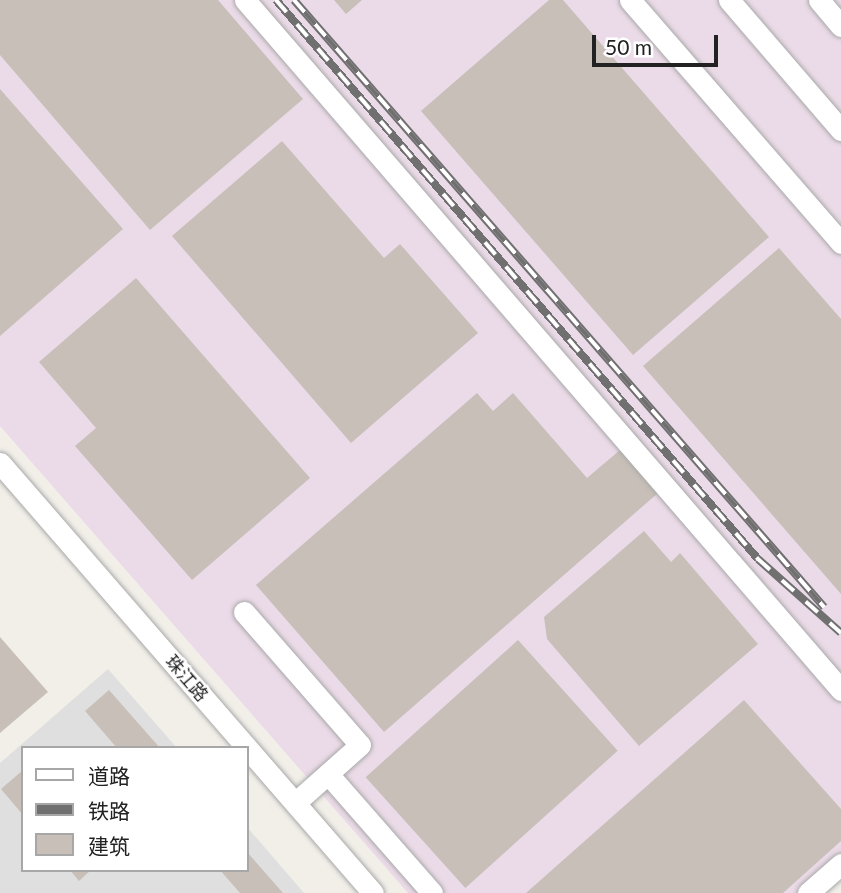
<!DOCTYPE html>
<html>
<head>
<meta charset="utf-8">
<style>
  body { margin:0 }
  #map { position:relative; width:841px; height:893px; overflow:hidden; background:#f2efe9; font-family:Lato,"Noto Sans SC",sans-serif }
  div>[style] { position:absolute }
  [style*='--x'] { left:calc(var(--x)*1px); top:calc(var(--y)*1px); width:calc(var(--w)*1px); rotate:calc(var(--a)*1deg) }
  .residential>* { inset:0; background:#e0dfdf }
  .industrial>* { inset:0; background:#ebdbe8 }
  .building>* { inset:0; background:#c7bfb8; transform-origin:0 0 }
  .roads { filter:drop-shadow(0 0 2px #a9a9a9) drop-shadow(0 0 2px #a9a9a9) }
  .minor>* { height:21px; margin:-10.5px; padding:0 10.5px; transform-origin:10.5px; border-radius:10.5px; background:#fff }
  .rail>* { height:8px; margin-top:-4px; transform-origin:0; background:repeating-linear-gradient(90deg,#fff 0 16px,#707070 0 32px); box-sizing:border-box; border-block:2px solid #707070 }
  span { translate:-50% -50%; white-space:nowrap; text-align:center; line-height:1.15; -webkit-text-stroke:5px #fff; paint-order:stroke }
  .street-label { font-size:18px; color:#222 }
  .legend { position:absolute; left:21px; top:746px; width:228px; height:126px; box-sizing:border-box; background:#fff; border:2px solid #a7a7a7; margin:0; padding:9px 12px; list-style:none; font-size:21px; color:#222 }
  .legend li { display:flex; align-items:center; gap:14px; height:35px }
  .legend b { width:35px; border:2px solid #a7a7a7 }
  .scale { position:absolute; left:592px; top:35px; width:126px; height:32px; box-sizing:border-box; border:4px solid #222; border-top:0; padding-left:9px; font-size:21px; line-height:24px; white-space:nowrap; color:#222; -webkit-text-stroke:5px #fff; paint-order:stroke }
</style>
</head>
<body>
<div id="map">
  <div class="residential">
    <div style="clip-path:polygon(108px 669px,177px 748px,23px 748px,23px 870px,247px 870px,247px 827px,304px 893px,0 893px,0 763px)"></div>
  </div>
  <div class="industrial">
    <div style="clip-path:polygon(0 0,841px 0,841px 875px,820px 893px,408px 893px,0 426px)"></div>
  </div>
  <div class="building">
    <div style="clip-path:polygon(0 0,218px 0,303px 99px,150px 230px,0 55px)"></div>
    <div style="clip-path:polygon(334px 0,362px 0,346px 14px)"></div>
    <div style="clip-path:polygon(549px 0,563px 0,769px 237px,633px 355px,421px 111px)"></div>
    <div style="clip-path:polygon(0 89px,123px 229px,0 336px)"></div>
    <div style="clip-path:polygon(282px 141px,384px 258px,400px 244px,478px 333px,351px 443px,172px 236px)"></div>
    <div style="clip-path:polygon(779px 248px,841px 319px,841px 594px,643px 366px)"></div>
    <div style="clip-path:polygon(136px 278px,310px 478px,192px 580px,75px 446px,96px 428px,39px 362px)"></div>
    <div style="clip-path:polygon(477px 393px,493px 411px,513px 393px,587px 478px,620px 450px,658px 493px,384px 732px,256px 585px)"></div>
    <div style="clip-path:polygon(644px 531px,671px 562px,680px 553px,758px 644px,639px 746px,547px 639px,544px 617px)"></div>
    <div style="clip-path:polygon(0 637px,48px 692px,0 733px)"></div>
    <div style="left:518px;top:640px;width:149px;height:205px;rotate:48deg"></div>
    <div style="clip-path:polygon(109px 690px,160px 748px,117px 748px,85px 711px)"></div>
    <div style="clip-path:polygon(744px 700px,841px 809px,841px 841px,783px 893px,526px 893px)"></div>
    <div style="clip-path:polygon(23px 770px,23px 815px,1px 789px)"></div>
    <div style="clip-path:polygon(247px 852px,283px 893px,240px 893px,220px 870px,247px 870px)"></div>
    <div style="clip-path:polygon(70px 870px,91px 870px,79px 881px)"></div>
  </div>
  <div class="roads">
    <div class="minor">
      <div style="--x:245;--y:0;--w:912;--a:49.18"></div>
      <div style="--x:630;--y:0;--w:322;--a:49"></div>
      <div style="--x:729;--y:0;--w:172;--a:49.3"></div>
      <div style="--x:819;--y:0;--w:34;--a:50"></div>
      <div style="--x:0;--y:463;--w:569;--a:49.06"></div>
      <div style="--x:244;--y:612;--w:176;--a:48.9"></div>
      <div style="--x:360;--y:745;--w:87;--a:138.3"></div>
      <div style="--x:328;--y:774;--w:158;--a:48.8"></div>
      <div style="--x:808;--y:893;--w:44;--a:-41.3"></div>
    </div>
  </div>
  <div class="rail">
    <div style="--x:276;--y:0;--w:738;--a:49.23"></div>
    <div style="--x:758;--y:559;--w:111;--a:41.7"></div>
    <div style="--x:294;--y:0;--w:806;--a:48.87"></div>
  </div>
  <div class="street-label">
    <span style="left:187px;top:678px;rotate:49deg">珠江路</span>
  </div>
  <ul class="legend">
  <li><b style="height:9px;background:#fff"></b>道路</li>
  <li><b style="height:9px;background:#707070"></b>铁路</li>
  <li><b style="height:19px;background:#c7bfb8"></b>建筑</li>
  </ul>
  <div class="scale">50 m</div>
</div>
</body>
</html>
